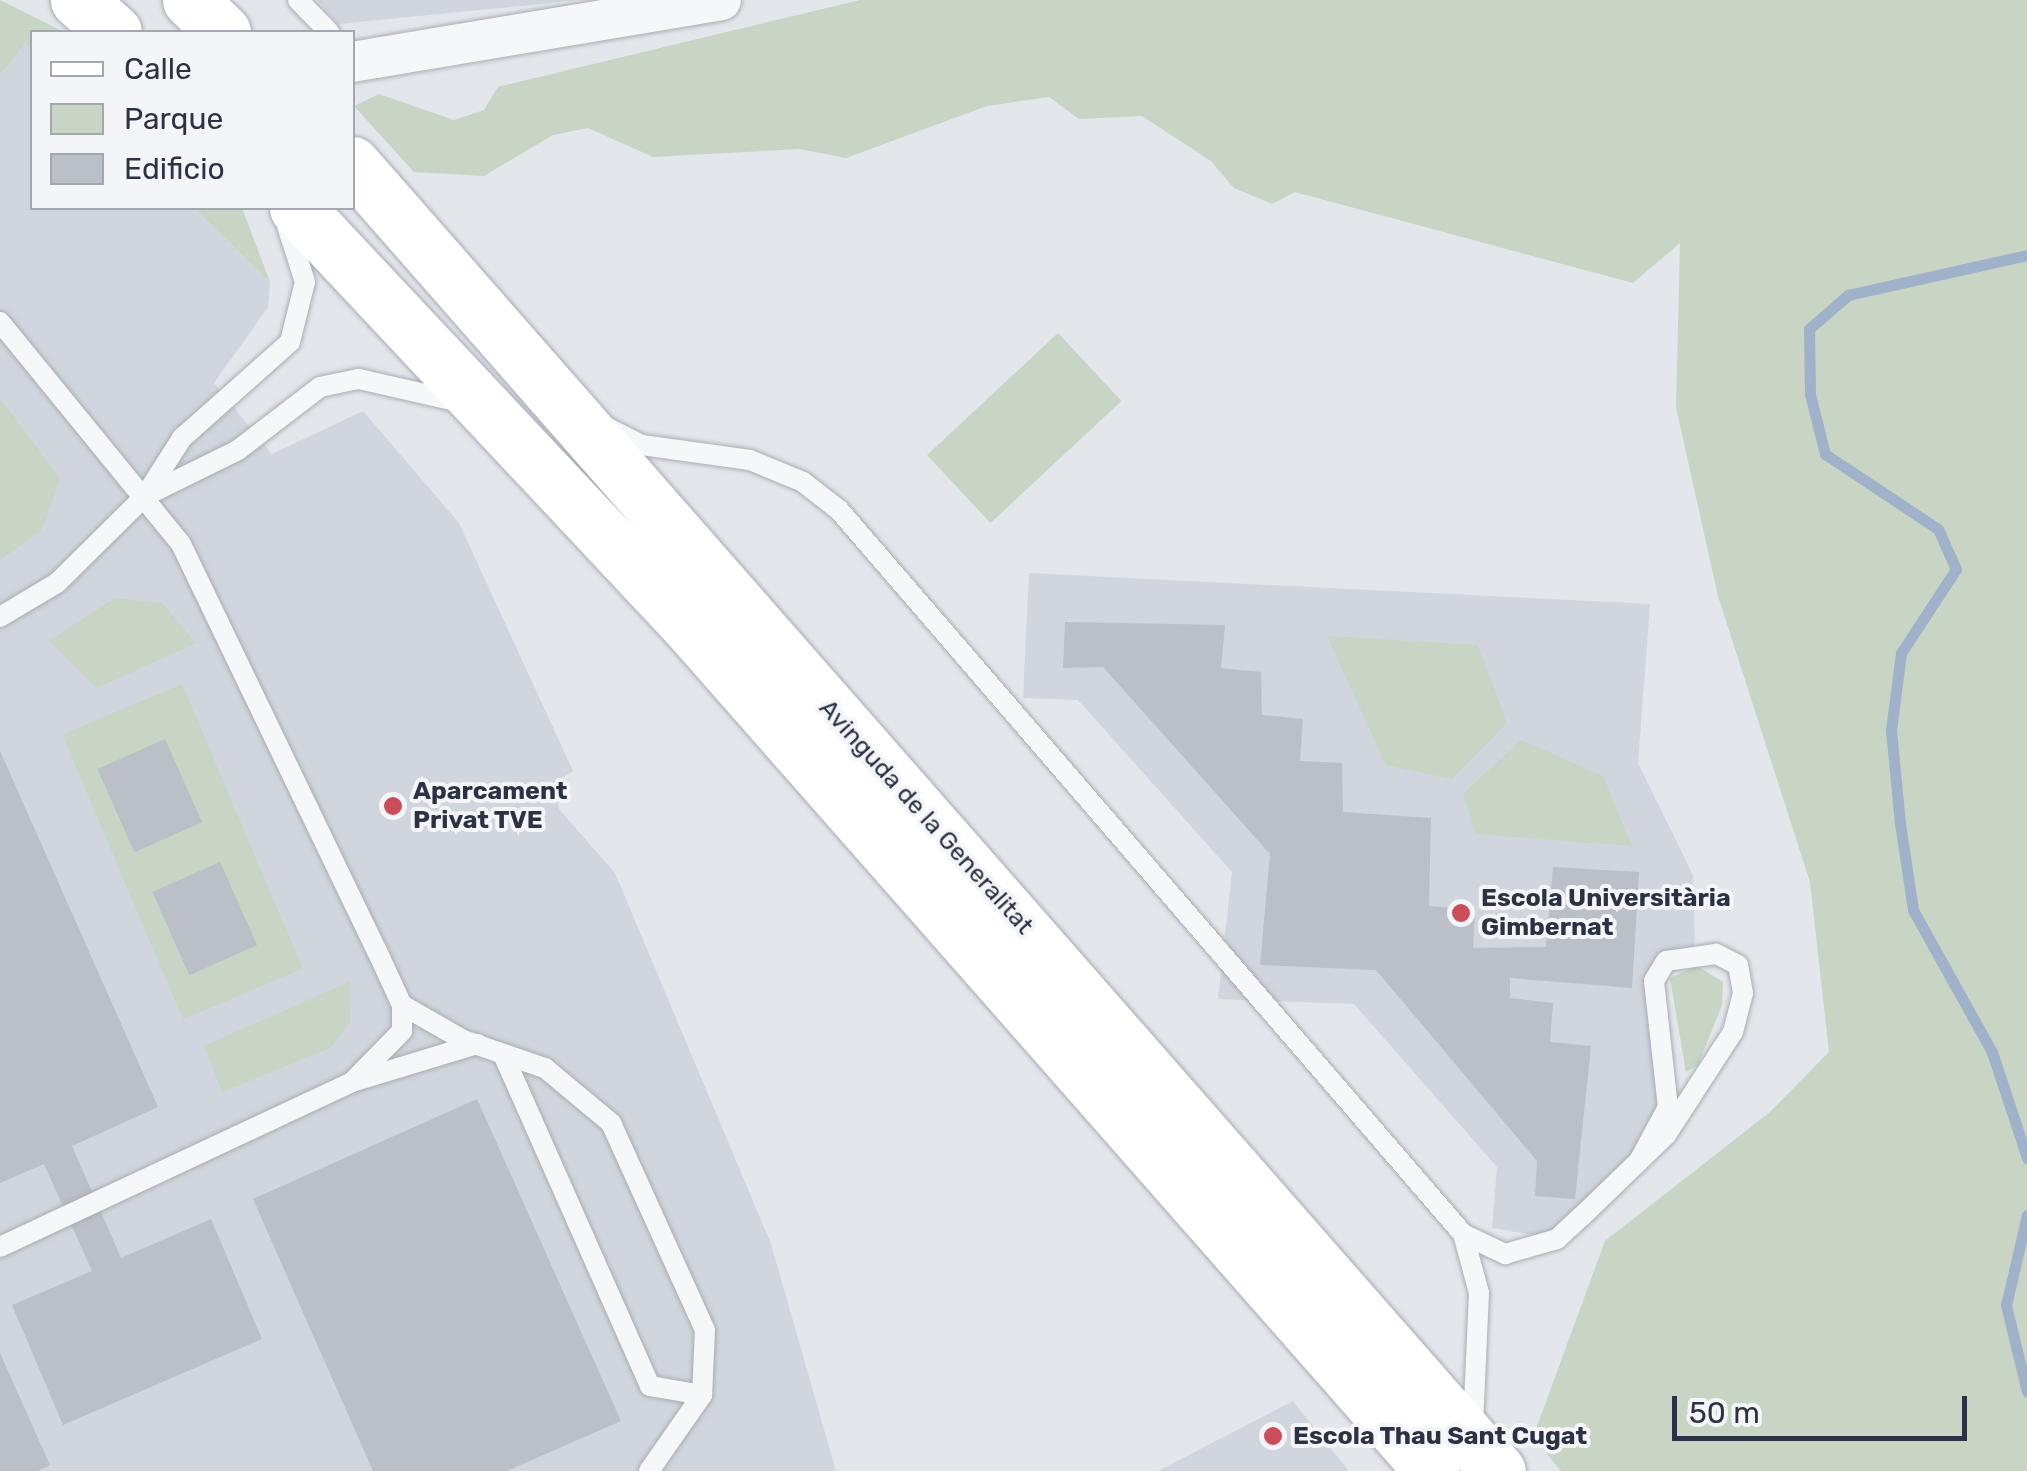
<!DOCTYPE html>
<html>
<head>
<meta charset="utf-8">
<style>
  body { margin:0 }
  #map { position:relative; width:2027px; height:1471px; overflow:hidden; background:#e3e6eb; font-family:Rubik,sans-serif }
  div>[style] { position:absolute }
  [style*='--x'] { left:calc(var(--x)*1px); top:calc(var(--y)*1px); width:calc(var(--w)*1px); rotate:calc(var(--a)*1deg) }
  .built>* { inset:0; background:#d1d5dd }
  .green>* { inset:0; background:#c8d4c4; transform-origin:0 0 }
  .stream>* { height:11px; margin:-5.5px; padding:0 5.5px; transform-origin:5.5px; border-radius:5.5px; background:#9fb2c9 }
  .building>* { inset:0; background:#babfc8; transform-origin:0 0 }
  .roads { filter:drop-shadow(0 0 2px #a8acb5) drop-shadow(0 0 2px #a8acb5) }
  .lane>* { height:20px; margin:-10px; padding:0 10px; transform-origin:10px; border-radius:10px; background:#f6f7f9 }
  .street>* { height:40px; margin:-20px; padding:0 20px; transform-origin:20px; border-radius:20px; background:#f6f7f9 }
  .secondary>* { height:55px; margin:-27.5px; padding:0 27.5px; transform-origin:27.5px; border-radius:27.5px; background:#fff }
  .dots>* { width:28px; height:28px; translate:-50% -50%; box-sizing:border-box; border:5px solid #f3f5f8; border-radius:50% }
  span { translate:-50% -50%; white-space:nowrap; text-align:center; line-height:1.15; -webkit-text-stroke:8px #f3f5f8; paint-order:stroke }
  .poi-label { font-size:25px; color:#2b3243; font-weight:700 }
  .left { translate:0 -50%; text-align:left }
  .street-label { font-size:25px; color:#2b3243 }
  .legend { position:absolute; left:30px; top:30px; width:325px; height:180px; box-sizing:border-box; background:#f3f5f8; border:2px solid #a3a7b0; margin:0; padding:12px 18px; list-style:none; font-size:30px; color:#2b3243 }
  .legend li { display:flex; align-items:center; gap:20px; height:50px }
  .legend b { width:50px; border:2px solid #a3a7b0 }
  .scale { position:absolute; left:1672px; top:1396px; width:295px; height:45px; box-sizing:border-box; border:5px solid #2b3243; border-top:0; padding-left:12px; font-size:30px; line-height:35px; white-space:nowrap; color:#2b3243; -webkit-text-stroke:8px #f3f5f8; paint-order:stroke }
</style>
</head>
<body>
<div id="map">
  <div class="built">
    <div style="clip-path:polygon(317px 0,580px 0,338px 24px)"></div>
    <div style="clip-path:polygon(25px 42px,32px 50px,32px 208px,194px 208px,270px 282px,268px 307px,214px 383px,272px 454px,363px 411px,459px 523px,573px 771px,557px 781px,559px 809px,615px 873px,771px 1244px,836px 1471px,0 1471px,0 75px)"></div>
    <div style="clip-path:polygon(1029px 573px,1650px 604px,1638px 763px,1693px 875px,1695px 951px,1654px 981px,1666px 1135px,1557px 1239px,1492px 1228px,1497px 1167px,1354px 1004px,1218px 999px,1232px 872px,1078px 700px,1023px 698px)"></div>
    <div style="clip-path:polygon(1293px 1401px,1349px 1471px,1158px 1471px)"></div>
  </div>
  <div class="green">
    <div style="clip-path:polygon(0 0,64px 32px,32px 32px,32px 50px,25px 43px,0 75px)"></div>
    <div style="clip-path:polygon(860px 0,2027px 0,2027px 1471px,1561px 1471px,1533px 1437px,1605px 1241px,1770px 1112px,1829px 1052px,1810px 882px,1718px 596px,1676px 407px,1680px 243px,1633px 283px,1295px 192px,1272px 204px,1234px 188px,1211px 161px,1142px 116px,1079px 119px,1049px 97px,987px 106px,846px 158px,800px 149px,653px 157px,588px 128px,553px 135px,484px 176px,414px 172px,354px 106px,379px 94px,454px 120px,484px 110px,498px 87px)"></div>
    <div style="clip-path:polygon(194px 208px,242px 208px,270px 282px)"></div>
    <div style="left:1058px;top:333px;width:93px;height:179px;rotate:47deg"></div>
    <div style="clip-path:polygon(0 398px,60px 478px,42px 530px,0 560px)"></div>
    <div style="clip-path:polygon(115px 598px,162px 603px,196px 643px,97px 688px,49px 641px)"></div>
    <div style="clip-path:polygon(1327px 636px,1478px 645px,1507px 723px,1452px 779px,1386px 765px)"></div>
    <div style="left:182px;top:684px;width:309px;height:130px;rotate:67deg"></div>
    <div style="clip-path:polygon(1521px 740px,1603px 776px,1632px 846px,1476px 834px,1463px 794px)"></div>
    <div style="clip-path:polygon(1697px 966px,1723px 982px,1722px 1005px,1698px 1065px,1686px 1072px,1670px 978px)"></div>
    <div style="clip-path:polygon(349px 982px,350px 1022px,330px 1048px,222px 1092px,204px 1046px)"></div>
  </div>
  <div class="stream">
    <div style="--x:2027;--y:255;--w:183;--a:167.4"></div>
    <div style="--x:1848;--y:295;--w:52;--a:138.9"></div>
    <div style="--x:1809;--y:329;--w:65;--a:89.1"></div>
    <div style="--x:1810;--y:394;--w:62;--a:76"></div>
    <div style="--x:1825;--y:454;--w:136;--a:33.6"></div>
    <div style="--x:1938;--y:529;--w:44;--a:65.8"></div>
    <div style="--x:1956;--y:569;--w:100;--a:123.2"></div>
    <div style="--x:1901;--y:653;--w:78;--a:97.4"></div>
    <div style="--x:1891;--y:730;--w:93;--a:84.5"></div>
    <div style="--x:1900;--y:823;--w:88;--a:81.5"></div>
    <div style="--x:1913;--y:910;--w:162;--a:60.9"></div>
    <div style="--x:1992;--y:1052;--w:112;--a:71.7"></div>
    <div style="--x:2027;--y:1215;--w:92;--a:103.1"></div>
    <div style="--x:2006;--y:1305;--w:89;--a:76.4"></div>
  </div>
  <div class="building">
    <div style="clip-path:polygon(1065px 622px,1225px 625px,1221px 668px,1261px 672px,1262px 715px,1303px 719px,1300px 761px,1342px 763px,1343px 812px,1431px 818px,1429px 906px,1475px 910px,1473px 948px,1546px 947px,1553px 867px,1639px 872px,1632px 988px,1510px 978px,1510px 998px,1553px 1003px,1550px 1042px,1591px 1046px,1575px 1199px,1535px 1196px,1537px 1161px,1376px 970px,1260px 965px,1270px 854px,1103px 667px,1063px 668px)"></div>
    <div style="left:165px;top:739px;width:91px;height:74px;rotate:66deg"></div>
    <div style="clip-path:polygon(0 751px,158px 1107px,72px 1146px,121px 1258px,211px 1219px,262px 1339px,63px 1425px,12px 1305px,92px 1271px,44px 1164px,0 1183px)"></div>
    <div style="left:220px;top:862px;width:91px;height:74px;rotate:66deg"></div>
    <div style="clip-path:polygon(477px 1099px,621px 1421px,507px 1471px,373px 1471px,253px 1199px)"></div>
    <div style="clip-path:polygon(0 1353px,50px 1465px,38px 1471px,0 1471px)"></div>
  </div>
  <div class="roads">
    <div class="lane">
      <div style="--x:298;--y:0;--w:45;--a:45.9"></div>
      <div style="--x:0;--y:322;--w:286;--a:50.8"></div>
      <div style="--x:181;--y:544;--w:452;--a:64.3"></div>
      <div style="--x:377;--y:951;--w:60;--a:65.2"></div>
      <div style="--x:402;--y:1005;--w:26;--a:90"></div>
      <div style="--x:402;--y:1031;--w:71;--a:134.4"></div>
      <div style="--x:352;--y:1082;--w:131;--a:-16.9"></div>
      <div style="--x:608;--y:428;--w:38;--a:27"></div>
      <div style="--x:642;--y:445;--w:109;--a:7.9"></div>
      <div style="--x:750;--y:460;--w:57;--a:22.5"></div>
      <div style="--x:803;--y:482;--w:46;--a:37.9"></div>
      <div style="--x:839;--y:510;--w:956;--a:49.24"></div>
      <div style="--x:1463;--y:1234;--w:61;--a:74.8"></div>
      <div style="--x:1479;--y:1293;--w:133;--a:92.6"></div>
      <div style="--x:145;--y:496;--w:104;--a:-26.3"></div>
      <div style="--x:238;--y:450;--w:103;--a:-37.5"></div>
      <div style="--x:320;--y:387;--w:40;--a:-12"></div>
      <div style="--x:359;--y:379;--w:99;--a:12.8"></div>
      <div style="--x:0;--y:617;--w:66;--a:-30.8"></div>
      <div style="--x:57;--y:583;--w:124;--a:-44.7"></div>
      <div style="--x:145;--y:496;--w:69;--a:-57.5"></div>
      <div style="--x:182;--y:438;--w:144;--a:-41.6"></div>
      <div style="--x:290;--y:342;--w:62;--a:-76"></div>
      <div style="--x:305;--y:282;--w:59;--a:-107.8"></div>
      <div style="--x:402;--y:1005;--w:70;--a:29.8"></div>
      <div style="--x:463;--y:1040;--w:87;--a:18.9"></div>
      <div style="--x:545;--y:1068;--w:86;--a:39.8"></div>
      <div style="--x:611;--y:1123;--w:227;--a:65.6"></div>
      <div style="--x:705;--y:1330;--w:65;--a:92.6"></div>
      <div style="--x:702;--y:1395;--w:53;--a:-170.2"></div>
      <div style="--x:650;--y:1386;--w:363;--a:-113.9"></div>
      <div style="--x:1463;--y:1234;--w:47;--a:25.5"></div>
      <div style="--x:1505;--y:1254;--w:54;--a:-16.1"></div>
      <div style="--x:1557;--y:1239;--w:34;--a:-43"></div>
      <div style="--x:1582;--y:1216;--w:117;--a:-44"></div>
      <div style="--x:1666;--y:1135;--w:123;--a:-57"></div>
      <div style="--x:1733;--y:1032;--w:40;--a:-75.6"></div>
      <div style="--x:1743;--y:993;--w:28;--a:-100"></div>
      <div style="--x:1738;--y:965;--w:25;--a:-153"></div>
      <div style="--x:1716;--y:954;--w:50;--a:172"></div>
      <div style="--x:1666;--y:961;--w:23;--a:121"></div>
      <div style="--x:1654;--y:981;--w:127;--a:83.7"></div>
      <div style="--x:1668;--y:1107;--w:59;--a:118.3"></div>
      <div style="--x:0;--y:1247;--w:389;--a:-25.1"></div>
      <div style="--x:649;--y:1471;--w:93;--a:-55.1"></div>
    </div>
    <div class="street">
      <div style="--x:352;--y:62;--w:374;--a:-9.5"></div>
    </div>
    <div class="secondary">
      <div style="--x:78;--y:0;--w:48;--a:41.6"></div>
      <div style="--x:190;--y:0;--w:46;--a:44.1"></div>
      <div style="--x:352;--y:164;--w:1738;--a:48.76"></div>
      <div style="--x:297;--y:208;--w:576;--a:46.83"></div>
      <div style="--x:691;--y:628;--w:1122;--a:48.68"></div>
    </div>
  </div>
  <div class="dots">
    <div style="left:393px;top:806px;background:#cb4d59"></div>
    <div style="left:1461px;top:913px;background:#cb4d59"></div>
    <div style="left:1273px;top:1436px;background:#cb4d59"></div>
  </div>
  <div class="poi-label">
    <span class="left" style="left:413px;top:806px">Aparcament<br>Privat TVE</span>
    <span class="left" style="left:1481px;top:913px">Escola Universitària<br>Gimbernat</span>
    <span class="left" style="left:1293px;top:1436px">Escola Thau Sant Cugat</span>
  </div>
  <div class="street-label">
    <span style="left:926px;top:817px;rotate:48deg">Avinguda de la Generalitat</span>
  </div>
  <ul class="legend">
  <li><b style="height:12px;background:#fff"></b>Calle</li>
  <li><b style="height:28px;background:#c8d4c4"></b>Parque</li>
  <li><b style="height:28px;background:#babfc8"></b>Edificio</li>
  </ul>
  <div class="scale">50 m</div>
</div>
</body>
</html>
